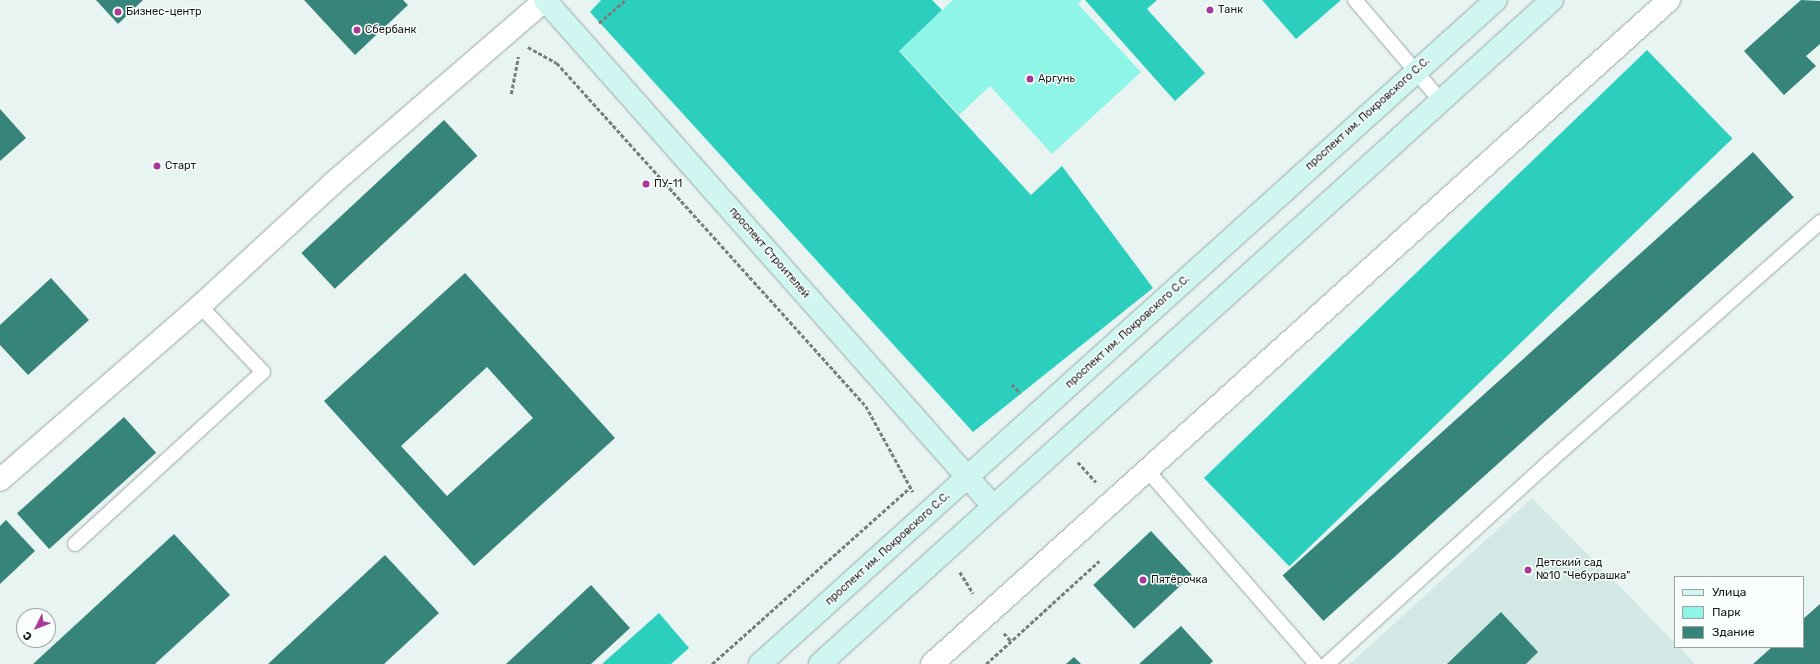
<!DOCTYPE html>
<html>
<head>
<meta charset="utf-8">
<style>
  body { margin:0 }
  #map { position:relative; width:1820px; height:664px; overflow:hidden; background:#e7f4f1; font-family:Rubik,sans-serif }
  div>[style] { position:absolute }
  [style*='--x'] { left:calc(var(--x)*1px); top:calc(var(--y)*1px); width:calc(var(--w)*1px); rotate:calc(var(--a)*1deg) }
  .built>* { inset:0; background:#d2e8e4 }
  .green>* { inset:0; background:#8ff6e7 }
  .forest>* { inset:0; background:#2ccfbe; transform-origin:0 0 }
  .building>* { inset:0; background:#37847a; transform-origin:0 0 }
  .path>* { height:2.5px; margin-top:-1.25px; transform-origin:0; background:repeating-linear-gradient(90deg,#777f7d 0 4px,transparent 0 6px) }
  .roads { filter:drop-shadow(0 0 1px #99a5a3) drop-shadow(0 0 1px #99a5a3) }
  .lane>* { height:14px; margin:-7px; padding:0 7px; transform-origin:7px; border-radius:7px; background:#fff }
  .street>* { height:22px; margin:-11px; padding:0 11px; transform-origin:11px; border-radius:11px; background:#fff }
  .secondary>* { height:22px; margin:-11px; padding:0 11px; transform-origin:11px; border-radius:11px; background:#cff6f1 }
  .dots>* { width:11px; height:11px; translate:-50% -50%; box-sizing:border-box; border:2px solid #fafffe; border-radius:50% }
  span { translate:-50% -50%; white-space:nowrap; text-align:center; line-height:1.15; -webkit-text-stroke:3px #fafffe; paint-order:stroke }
  .poi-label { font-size:11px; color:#161b1a }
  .left { translate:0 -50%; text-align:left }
  .street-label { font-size:11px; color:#161b1a }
  .legend { position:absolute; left:1674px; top:576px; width:130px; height:72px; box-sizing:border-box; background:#fafffe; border:1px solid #9fa4a3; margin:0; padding:5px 7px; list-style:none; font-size:12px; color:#161b1a }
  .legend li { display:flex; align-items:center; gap:8px; height:20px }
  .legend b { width:20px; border:1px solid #9fa4a3 }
  .north { position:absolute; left:16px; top:608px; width:40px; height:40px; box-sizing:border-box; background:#fafffe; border:1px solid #9fa4a3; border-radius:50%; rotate:227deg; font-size:11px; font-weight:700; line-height:16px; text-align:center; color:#161b1a }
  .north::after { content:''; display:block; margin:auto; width:14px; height:18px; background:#a73998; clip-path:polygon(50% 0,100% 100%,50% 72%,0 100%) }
</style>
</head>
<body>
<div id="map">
  <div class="built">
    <div style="clip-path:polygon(1532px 498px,1675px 643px,1675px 647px,1679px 647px,1695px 664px,1350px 664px)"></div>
  </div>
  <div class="green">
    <div style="clip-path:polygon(953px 0,1082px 0,1078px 4px,1141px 72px,1052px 154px,990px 86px,959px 115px,899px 50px)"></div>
  </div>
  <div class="forest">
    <div style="clip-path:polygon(601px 0,932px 0,942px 10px,899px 51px,1031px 195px,1062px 166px,1153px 288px,973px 432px,590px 12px)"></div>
    <div style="clip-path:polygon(1085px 0,1157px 0,1147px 9px,1205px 73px,1175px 101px)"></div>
    <div style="clip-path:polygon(1262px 0,1341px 0,1296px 39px)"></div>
    <div style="left:1647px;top:50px;width:123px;height:616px;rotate:46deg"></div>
    <div style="clip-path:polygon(659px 613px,689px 648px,671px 664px,602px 664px)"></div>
  </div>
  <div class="building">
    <div style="clip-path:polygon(96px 0,143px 0,118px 24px)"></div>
    <div style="clip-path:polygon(304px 0,403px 0,408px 5px,355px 55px)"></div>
    <div style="clip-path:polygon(1801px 0,1820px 1px,1820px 44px,1806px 56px,1816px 66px,1784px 95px,1744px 51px)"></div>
    <div style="clip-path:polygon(0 109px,26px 138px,0 161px)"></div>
    <div style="left:444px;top:120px;width:49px;height:195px;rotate:47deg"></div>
    <div style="left:1753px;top:152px;width:61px;height:633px;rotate:48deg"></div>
    <div style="clip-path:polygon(evenodd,465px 273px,615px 438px,474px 566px,324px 401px,465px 273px,487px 367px,533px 418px,447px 496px,401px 446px,487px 367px)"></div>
    <div style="clip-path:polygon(51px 278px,89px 320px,28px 375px,0 345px,0 325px)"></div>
    <div style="left:124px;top:417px;width:48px;height:144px;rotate:48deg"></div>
    <div style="clip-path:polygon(6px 520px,35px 551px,0 584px,0 526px)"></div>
    <div style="left:1151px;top:531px;width:60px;height:79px;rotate:47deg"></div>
    <div style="clip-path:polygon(174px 534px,230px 595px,155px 664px,33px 664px)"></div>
    <div style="clip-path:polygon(385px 555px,439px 613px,384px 664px,268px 664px)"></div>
    <div style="clip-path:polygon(591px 585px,630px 628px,591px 664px,506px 664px)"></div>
    <div style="clip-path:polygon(1820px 604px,1820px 664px,1753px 664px,1772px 647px,1803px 647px,1803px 619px)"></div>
    <div style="clip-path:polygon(1501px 612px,1538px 652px,1526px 664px,1447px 664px)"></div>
    <div style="clip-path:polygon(1181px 626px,1213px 661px,1210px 664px,1139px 664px)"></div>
    <div style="clip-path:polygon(1074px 657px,1081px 664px,1066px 664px)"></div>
  </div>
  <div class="path">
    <div style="--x:599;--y:23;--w:35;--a:-41"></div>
    <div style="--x:528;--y:47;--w:33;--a:29"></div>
    <div style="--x:557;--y:63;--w:462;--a:48"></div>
    <div style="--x:866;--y:406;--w:98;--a:61.3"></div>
    <div style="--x:511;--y:94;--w:38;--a:-79"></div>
    <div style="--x:1012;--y:384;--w:13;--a:48"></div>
    <div style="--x:1078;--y:462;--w:27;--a:48"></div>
    <div style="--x:960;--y:572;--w:25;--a:58"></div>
    <div style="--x:1004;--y:633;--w:11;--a:49"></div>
    <div style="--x:712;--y:664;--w:266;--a:-41.7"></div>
    <div style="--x:986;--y:664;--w:153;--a:-42.3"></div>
  </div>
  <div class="roads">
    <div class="lane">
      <div style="--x:1355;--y:0;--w:133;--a:49.6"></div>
      <div style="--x:1147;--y:470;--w:257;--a:48.9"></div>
      <div style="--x:75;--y:544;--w:255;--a:-42.5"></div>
      <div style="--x:263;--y:372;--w:91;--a:-133.7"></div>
      <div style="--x:1327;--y:664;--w:302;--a:-42.3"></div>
      <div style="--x:1550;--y:461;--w:361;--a:-41.5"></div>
    </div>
    <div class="street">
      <div style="--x:0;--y:480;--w:265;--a:-41"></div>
      <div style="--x:200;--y:306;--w:180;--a:-42.7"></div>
      <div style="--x:332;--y:184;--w:281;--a:-40.8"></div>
      <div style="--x:932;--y:664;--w:992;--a:-42.02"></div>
    </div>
    <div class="secondary">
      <div style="--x:545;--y:0;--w:676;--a:48.48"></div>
      <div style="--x:760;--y:664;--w:991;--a:-42.06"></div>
      <div style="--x:820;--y:664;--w:988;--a:-42.21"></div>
    </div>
  </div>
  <div class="dots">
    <div style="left:1210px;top:10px;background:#a73998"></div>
    <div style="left:118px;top:12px;background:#a73998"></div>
    <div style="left:357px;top:30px;background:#a73998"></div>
    <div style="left:1030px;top:79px;background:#a73998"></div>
    <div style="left:157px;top:166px;background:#a73998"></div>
    <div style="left:646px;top:184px;background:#a73998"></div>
    <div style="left:1528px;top:570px;background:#a73998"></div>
    <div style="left:1143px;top:580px;background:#a73998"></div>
  </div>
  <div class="poi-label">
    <span class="left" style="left:1218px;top:10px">Танк</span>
    <span class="left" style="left:126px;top:12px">Бизнес-центр</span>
    <span class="left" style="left:365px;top:30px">Сбербанк</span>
    <span class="left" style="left:1038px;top:79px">Аргунь</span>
    <span class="left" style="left:165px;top:166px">Старт</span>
    <span class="left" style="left:654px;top:184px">ПУ-11</span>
    <span class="left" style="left:1536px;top:570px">Детский сад<br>№10 "Чебурашка"</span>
    <span class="left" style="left:1151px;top:580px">Пятёрочка</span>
  </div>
  <div class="street-label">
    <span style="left:1368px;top:114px;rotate:-42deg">проспект им. Покровского С.С.</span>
    <span style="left:769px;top:253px;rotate:49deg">проспект Строителей</span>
    <span style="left:1128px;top:332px;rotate:-42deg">проспект им. Покровского С.С.</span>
    <span style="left:888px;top:549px;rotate:-42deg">проспект им. Покровского С.С.</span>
  </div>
  <ul class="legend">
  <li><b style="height:5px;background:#cff6f1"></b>Улица</li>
  <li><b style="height:11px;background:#8ff6e7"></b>Парк</li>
  <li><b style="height:11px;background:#37847a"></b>Здание</li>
  </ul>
  <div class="north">С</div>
</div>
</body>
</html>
